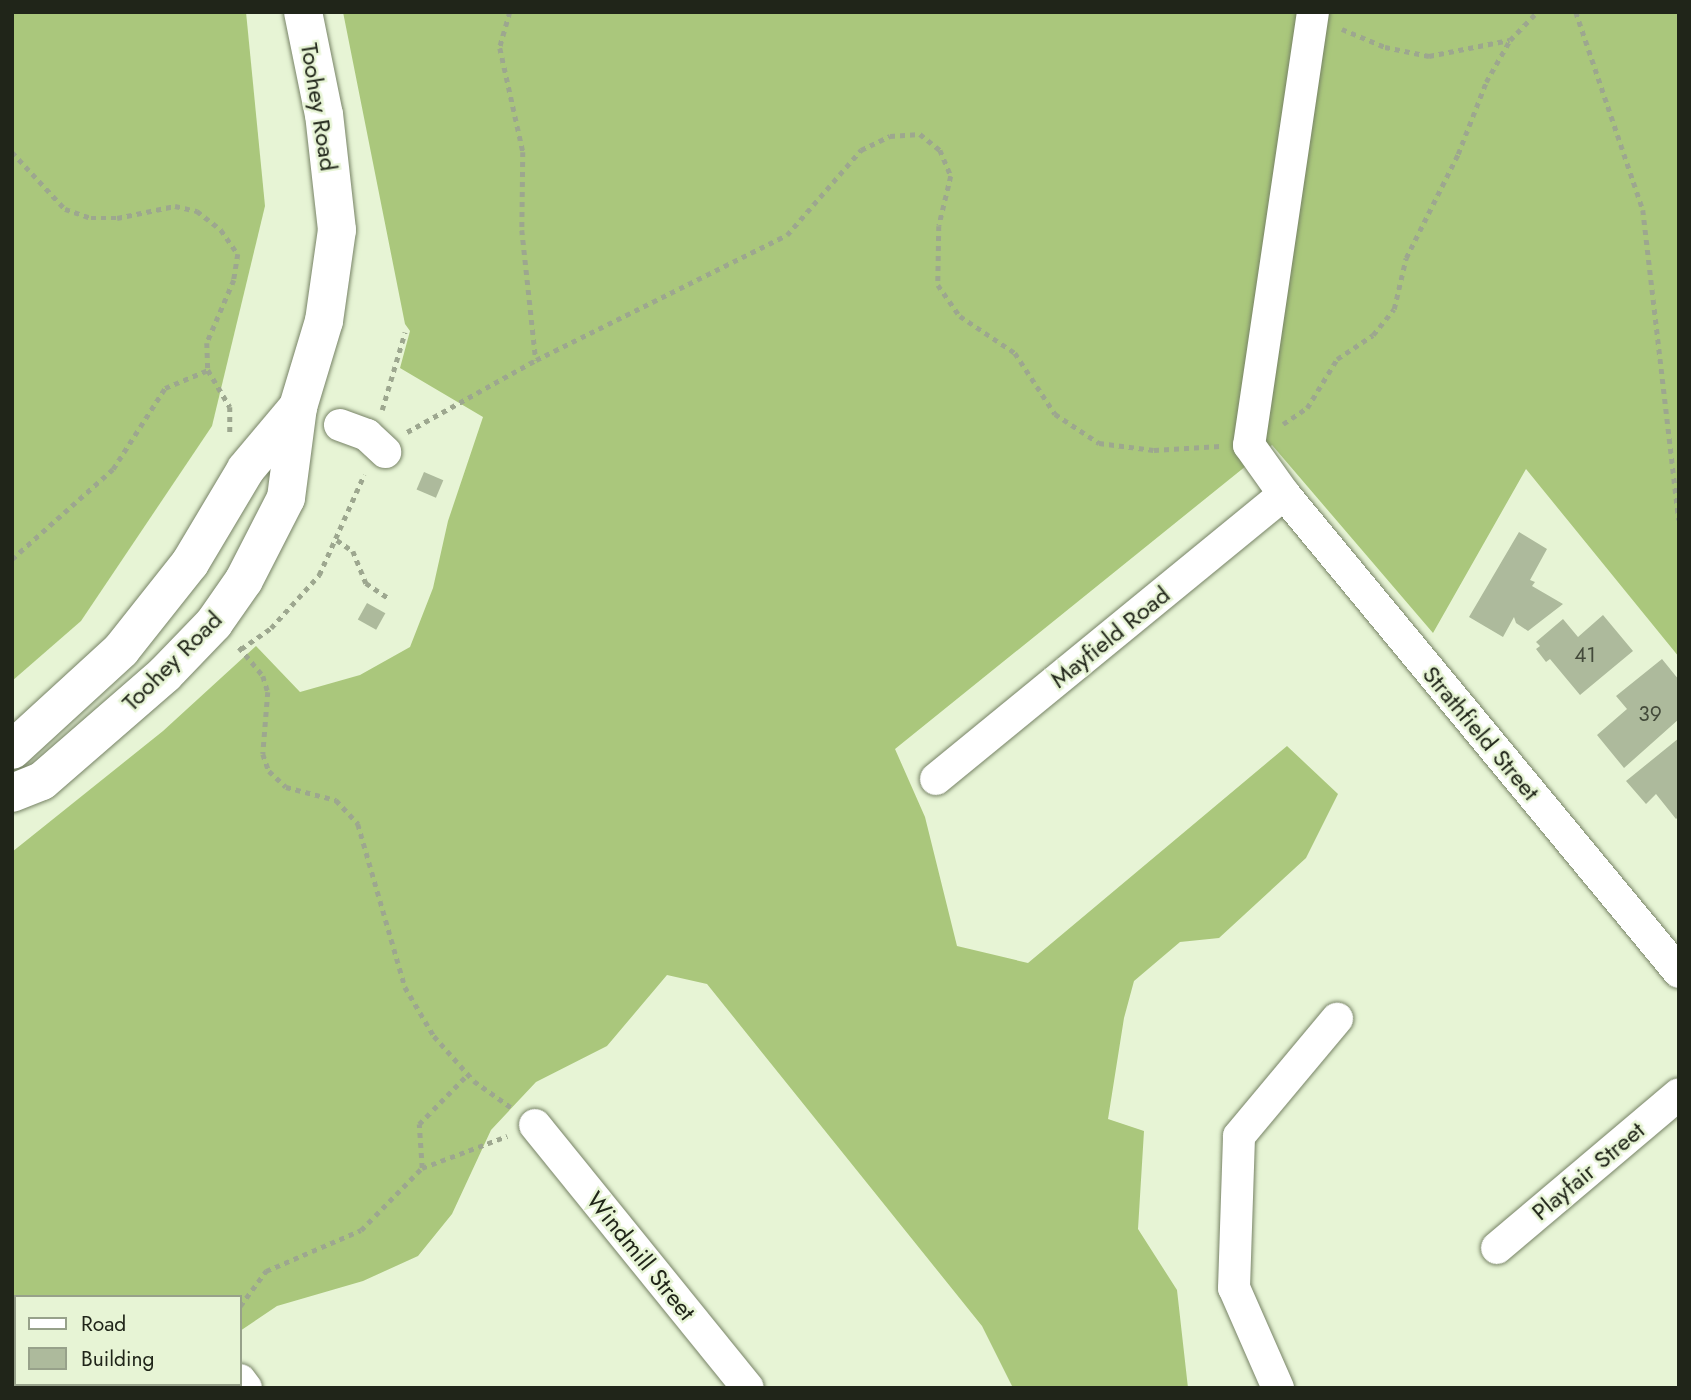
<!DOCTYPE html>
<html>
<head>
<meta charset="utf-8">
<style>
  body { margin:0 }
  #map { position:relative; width:1691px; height:1400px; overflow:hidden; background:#e7f4d5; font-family:Jost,sans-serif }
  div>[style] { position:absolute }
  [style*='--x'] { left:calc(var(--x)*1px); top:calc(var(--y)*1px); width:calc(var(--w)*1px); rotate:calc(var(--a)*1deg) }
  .forest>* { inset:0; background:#aac77c }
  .building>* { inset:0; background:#adba9c; transform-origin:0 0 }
  .path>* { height:4.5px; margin-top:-2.25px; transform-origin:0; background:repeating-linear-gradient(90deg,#9da78f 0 5px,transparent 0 10px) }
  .roads { filter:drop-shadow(0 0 2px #778366) drop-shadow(0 0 2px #778366) }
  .minor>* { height:32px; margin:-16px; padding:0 16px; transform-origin:16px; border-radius:16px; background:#fff }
  .major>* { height:38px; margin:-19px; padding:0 19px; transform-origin:19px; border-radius:19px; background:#fff }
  span { translate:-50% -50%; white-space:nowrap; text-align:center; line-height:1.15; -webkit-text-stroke:5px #e7f4d5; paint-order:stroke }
  .number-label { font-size:21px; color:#434a3a }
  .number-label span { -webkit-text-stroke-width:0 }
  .street-label { font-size:24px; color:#202519 }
  .frame { position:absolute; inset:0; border:14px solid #202519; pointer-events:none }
  .legend { position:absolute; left:14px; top:1295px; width:228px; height:91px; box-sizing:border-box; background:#e7f4d5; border:2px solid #97a18a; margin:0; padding:9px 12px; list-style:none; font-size:21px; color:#202519 }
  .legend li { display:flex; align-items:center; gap:14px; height:35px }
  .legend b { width:35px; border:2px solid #97a18a }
</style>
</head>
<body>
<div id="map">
  <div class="forest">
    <div style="clip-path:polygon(12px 12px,246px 12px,265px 206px,212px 426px,81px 621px,12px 681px)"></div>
    <div style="clip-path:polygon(343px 12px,1679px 12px,1679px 657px,1526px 469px,1433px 633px,1272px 445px,895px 749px,925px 817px,957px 946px,1028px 963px,1287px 746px,1338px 794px,1306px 858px,1219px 938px,1180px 942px,1134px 981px,1124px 1018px,1108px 1119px,1144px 1131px,1138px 1229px,1177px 1290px,1188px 1388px,1013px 1388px,982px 1326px,707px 984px,667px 975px,607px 1046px,536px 1082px,491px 1130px,452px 1214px,418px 1256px,363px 1281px,277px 1306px,240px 1331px,240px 1297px,16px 1297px,16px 1384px,177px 1384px,12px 1388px,12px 852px,163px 731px,256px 646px,300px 692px,360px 675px,410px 647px,433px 588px,448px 521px,483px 417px,400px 368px,410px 331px,405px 324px)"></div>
  </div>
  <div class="building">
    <div style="left:424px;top:472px;width:21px;height:19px;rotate:23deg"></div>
    <div style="clip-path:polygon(1519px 532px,1547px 549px,1530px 580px,1535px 582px,1532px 586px,1563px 604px,1528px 631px,1516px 623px,1514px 617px,1503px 637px,1469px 617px)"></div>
    <div style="left:367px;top:603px;width:21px;height:19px;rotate:29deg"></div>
    <div style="clip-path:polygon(1603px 615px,1633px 651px,1580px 695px,1550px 659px,1546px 662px,1536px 649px,1540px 646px,1536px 642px,1563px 619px,1578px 637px)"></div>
    <div style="clip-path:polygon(1662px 659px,1679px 680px,1679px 719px,1624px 768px,1597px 735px,1627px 709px,1616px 696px)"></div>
    <div style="clip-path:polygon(1679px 738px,1679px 816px,1676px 819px,1656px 794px,1646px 804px,1626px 781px)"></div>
  </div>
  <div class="path">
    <div style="--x:510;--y:12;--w:37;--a:106"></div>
    <div style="--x:500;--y:48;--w:107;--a:77.5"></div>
    <div style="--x:523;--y:152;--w:78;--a:90.7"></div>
    <div style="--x:522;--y:230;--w:131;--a:83.9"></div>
    <div style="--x:1576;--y:12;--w:209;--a:71.3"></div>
    <div style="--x:1643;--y:210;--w:312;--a:83.4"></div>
    <div style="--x:1342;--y:29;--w:47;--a:22.7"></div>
    <div style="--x:1385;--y:47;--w:45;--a:11.6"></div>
    <div style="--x:1429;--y:56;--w:82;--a:-11.3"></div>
    <div style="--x:12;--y:152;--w:78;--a:47.1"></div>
    <div style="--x:65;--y:209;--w:28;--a:19"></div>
    <div style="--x:91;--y:218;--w:26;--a:0"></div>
    <div style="--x:117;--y:218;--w:59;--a:-11.7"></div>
    <div style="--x:175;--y:206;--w:23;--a:13"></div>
    <div style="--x:197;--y:211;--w:31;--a:38"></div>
    <div style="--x:221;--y:230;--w:29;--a:55"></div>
    <div style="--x:238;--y:254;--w:26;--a:99"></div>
    <div style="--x:234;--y:280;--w:69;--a:113.2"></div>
    <div style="--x:207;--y:343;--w:27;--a:88"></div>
    <div style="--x:208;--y:370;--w:43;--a:59.3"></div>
    <div style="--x:230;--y:407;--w:27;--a:90"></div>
    <div style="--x:382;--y:410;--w:81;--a:-73.6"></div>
    <div style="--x:1283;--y:424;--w:29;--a:-34"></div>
    <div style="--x:1307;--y:408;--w:57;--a:-58.5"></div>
    <div style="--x:1337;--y:359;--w:43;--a:-33.7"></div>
    <div style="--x:1373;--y:335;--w:33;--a:-51"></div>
    <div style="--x:1394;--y:309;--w:52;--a:-76.8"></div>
    <div style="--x:1406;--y:258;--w:116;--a:-63.4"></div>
    <div style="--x:1458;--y:154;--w:77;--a:-68.7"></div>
    <div style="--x:1486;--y:82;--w:48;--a:-60.3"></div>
    <div style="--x:1510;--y:40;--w:39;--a:-46"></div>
    <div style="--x:407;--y:432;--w:148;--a:-29.2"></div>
    <div style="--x:536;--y:360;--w:280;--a:-26.5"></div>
    <div style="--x:787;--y:235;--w:113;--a:-49"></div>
    <div style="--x:861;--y:150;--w:32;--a:-26"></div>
    <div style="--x:890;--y:136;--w:30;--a:-4"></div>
    <div style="--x:920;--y:134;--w:26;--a:39"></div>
    <div style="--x:940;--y:150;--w:28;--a:67"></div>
    <div style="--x:951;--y:176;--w:51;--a:103.5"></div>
    <div style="--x:939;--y:226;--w:59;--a:91"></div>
    <div style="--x:938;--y:285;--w:38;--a:55"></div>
    <div style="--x:960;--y:316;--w:66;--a:33.9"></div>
    <div style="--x:1015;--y:353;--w:73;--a:56.7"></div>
    <div style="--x:1055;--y:414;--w:53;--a:33.4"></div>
    <div style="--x:1099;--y:443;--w:55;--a:7.3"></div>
    <div style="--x:1154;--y:450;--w:66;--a:-3.5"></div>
    <div style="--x:337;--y:540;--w:19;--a:35"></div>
    <div style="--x:353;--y:551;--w:35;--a:68"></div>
    <div style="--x:366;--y:583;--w:29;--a:34"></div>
    <div style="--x:12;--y:559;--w:135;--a:-41.7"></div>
    <div style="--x:113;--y:469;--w:96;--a:-57.3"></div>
    <div style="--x:165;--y:388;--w:47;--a:-22.7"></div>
    <div style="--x:239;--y:647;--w:38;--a:50"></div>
    <div style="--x:263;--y:676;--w:17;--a:73"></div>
    <div style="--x:268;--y:692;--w:62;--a:94.6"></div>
    <div style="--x:263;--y:754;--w:18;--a:71"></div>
    <div style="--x:269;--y:771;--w:23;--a:43"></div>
    <div style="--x:286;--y:787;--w:52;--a:14.6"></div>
    <div style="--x:336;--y:800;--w:33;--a:47"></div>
    <div style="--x:358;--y:824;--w:170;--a:73.9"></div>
    <div style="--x:405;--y:987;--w:57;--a:59.4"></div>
    <div style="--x:434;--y:1036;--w:60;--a:48.4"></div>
    <div style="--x:474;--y:1081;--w:47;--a:35.4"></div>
    <div style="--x:241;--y:649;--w:37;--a:-35"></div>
    <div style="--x:271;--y:628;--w:72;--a:-47.8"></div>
    <div style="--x:319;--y:575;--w:110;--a:-65.8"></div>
    <div style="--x:422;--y:1168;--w:44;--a:-93.9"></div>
    <div style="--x:419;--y:1124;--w:70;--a:-45.6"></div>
    <div style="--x:240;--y:1306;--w:44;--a:-53.4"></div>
    <div style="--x:266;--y:1271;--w:103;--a:-23.3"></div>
    <div style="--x:361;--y:1230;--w:87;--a:-45.5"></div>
    <div style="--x:422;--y:1168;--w:91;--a:-20.6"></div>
    <div style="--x:79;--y:1388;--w:6;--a:-39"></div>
  </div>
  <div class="roads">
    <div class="minor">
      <div style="--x:1313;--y:12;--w:438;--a:98.4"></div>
      <div style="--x:1249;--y:445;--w:60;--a:54.5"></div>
      <div style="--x:1284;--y:494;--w:620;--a:50.43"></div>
      <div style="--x:340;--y:425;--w:29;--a:20"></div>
      <div style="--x:367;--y:435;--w:25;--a:43"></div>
      <div style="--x:936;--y:779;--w:450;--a:-39.3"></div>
      <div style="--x:535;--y:1125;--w:338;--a:51"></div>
      <div style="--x:1497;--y:1248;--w:238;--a:-40.2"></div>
      <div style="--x:240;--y:1380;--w:10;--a:53"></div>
      <div style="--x:1278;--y:1388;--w:109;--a:-113.7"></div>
      <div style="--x:1234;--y:1288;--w:152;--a:-88.1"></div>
      <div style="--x:1239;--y:1136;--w:153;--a:-50.1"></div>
    </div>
    <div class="major">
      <div style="--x:12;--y:750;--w:148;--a:-42.5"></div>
      <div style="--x:121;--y:650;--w:111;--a:-51.6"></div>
      <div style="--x:190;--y:563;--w:109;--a:-59.2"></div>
      <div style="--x:246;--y:469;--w:81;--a:-50"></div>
      <div style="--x:12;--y:793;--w:32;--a:-22"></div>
      <div style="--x:42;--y:781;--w:163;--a:-41"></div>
      <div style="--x:165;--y:674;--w:71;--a:-46.1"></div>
      <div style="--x:214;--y:623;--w:52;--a:-55.1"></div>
      <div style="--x:244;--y:580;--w:92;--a:-62.9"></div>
      <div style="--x:286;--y:498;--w:92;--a:-82.5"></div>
      <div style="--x:298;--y:407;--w:90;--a:-73.2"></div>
      <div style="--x:324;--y:321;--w:92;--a:-81.9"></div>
      <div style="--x:337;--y:230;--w:116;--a:-96.4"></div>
      <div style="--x:324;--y:115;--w:105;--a:-101.5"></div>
    </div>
  </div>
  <div class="number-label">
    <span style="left:1585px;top:655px">41</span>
    <span style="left:1650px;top:714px">39</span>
  </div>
  <div class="street-label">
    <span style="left:319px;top:107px;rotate:81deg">Toohey Road</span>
    <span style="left:1110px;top:637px;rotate:-39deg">Mayfield Road</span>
    <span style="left:172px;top:661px;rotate:-45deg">Toohey Road</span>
    <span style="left:1481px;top:733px;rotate:50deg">Strathfield Street</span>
    <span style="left:1588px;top:1171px;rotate:-40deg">Playfair Street</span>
    <span style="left:641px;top:1256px;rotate:51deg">Windmill Street</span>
  </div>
  <div class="frame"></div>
  <ul class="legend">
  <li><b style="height:9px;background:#fff"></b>Road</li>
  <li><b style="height:19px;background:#adba9c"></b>Building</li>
  </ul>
</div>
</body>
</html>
